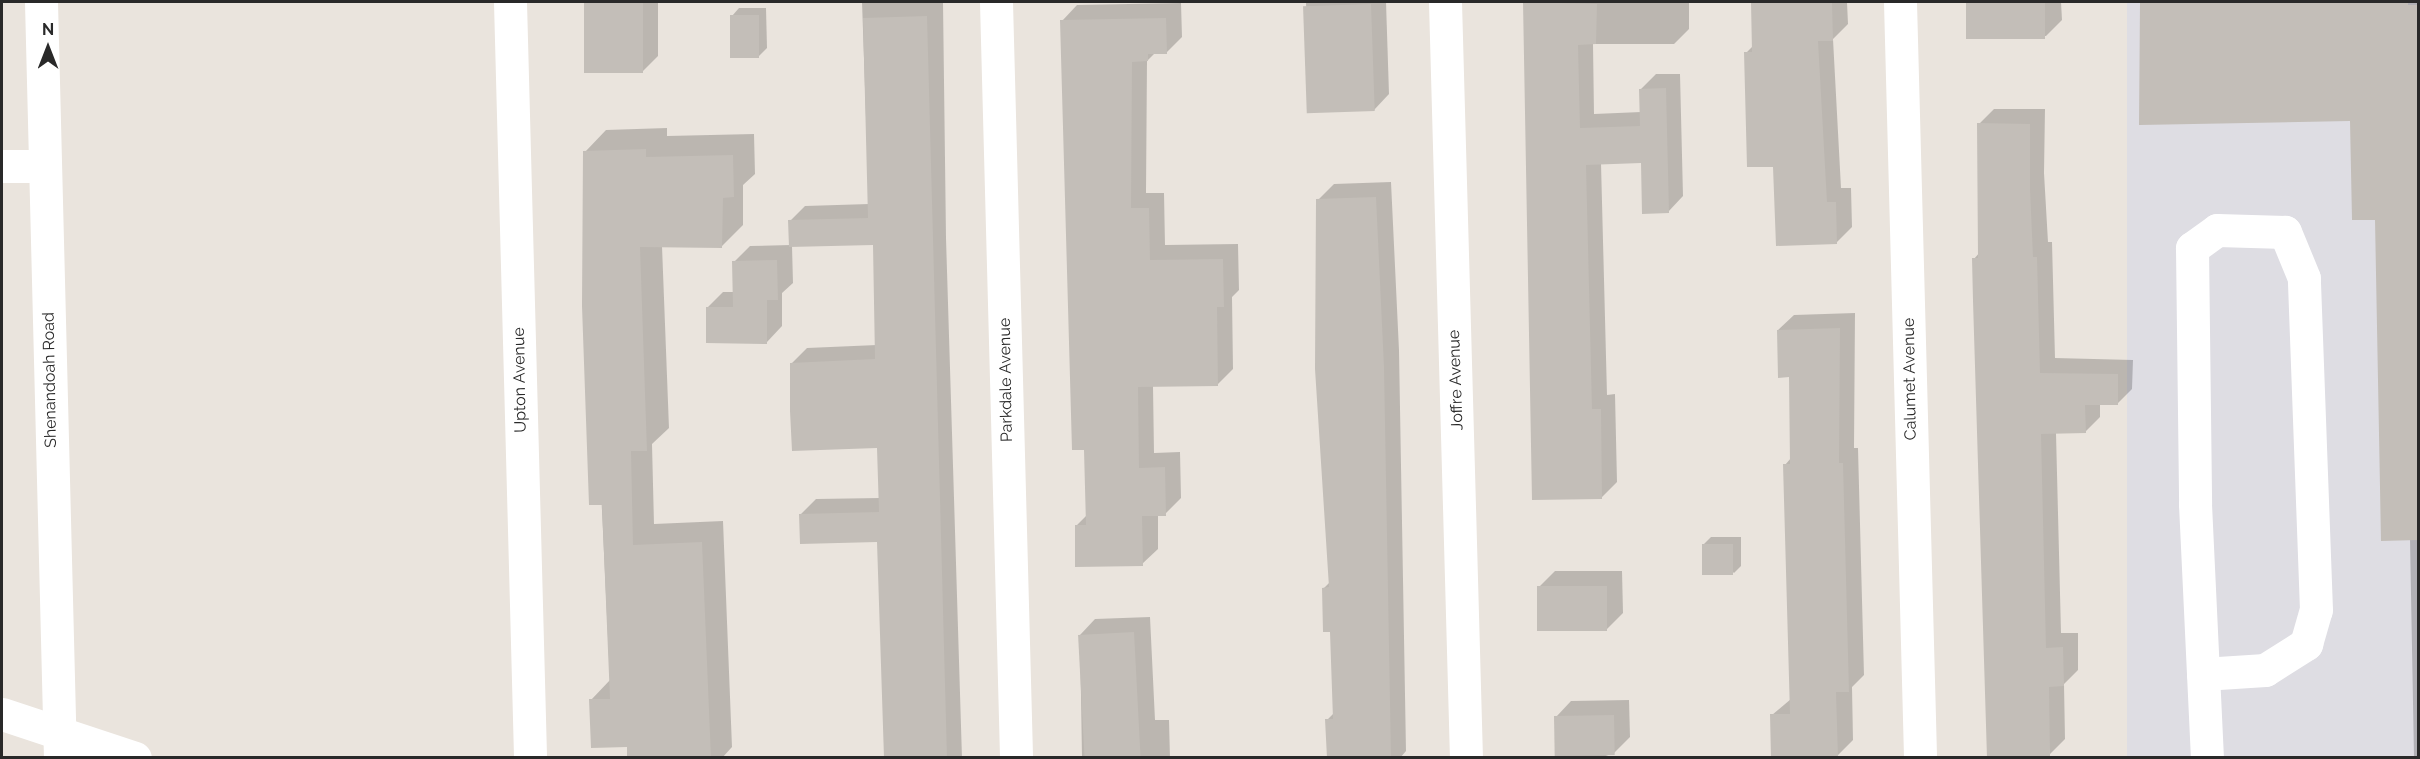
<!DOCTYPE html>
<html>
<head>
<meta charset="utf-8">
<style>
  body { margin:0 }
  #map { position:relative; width:2420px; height:759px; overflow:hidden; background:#eae4dd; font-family:Raleway,sans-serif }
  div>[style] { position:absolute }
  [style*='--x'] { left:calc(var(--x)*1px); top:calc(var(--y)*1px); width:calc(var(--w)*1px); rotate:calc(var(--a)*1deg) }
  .industrial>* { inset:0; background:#dedde3; transform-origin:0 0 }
  .shadow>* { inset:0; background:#0003 }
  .building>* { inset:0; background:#c3beb8; transform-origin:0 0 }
  .minor>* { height:33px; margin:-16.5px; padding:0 16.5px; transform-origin:16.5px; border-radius:16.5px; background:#fff }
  span { translate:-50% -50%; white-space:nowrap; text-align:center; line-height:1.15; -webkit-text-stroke:4.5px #fff; paint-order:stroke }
  .street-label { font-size:16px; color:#292929 }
  .frame { position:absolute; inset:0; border:3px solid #292929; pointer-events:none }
  .north { position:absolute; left:18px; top:18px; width:60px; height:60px; -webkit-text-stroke:4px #fff; paint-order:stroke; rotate:0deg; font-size:16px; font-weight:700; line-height:24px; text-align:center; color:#292929 }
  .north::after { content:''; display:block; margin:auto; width:21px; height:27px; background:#292929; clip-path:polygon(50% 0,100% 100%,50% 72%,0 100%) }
</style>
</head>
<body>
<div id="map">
  <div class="industrial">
    <div style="left:2127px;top:2px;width:291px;height:756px"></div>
  </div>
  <div class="shadow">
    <div style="clip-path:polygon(585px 2px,658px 2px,658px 56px,643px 71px,587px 72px)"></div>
    <div style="clip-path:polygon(862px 2px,943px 2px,946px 238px,962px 758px,885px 758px,878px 541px,801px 514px,816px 499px,880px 498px,879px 446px,792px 363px,807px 348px,877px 345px,874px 244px,792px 246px,793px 283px,782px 293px,782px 326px,767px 342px,707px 308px,723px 292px,735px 292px,734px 262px,750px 246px,791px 245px,790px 221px,805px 206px,869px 204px)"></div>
    <div style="clip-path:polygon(1306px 2px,1386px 2px,1389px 94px,1374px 110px,1308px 69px)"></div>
    <div style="clip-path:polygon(1526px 2px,1689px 2px,1689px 29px,1674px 44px,1593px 44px,1594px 114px,1641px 112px,1641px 89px,1656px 74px,1680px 74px,1683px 196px,1668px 212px,1642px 162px,1601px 163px,1607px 395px,1615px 394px,1617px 482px,1602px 497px,1534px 498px)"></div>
    <div style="clip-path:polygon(1753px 2px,1847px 2px,1848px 24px,1833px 39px,1841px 188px,1851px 188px,1852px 227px,1836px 243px,1775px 165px,1746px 53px,1754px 45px)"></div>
    <div style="clip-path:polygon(1967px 2px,2061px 2px,2062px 20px,2046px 36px,1968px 38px)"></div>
    <div style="clip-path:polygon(2141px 2px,2418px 2px,2418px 758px,2414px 758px,2410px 539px,2376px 218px,2352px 120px,2141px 123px)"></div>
    <div style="clip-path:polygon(1181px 3px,1182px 37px,1166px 53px,1155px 53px,1147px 61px,1146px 193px,1164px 193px,1165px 245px,1238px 244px,1239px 290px,1232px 297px,1233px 369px,1217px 385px,1153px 386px,1154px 453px,1180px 452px,1181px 498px,1165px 514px,1158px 514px,1158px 549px,1142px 564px,1076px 526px,1087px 515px,1085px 448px,1062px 21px,1077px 5px)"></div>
    <div style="clip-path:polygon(739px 8px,766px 8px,767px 48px,759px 56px,732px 16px)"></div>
    <div style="clip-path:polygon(1994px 109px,2045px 109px,2044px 173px,2048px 242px,2052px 242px,2055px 358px,2133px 360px,2132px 389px,2117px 404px,2100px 403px,2100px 417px,2085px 432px,2056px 433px,2061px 633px,2078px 633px,2078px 670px,2064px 684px,2065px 739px,2050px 754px,1974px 259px,1980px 252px,1979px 124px)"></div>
    <div style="clip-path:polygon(667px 128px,667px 136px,754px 134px,755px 174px,743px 185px,743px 225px,721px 247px,662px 246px,669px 428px,652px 444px,654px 524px,723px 521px,732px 747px,722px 758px,629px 758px,628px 745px,591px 700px,610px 680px,585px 152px,606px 130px)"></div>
    <div style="clip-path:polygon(1391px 182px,1399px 350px,1406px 751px,1400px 758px,1328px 758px,1327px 720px,1334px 713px,1332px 630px,1324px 588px,1330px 582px,1318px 200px,1334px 184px)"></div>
    <div style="clip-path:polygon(1855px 313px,1854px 448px,1858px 448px,1864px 675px,1852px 687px,1853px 740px,1838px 755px,1772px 715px,1791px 699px,1785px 465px,1791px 458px,1790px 376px,1778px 330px,1794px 315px)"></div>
    <div style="clip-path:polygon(1711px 537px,1741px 537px,1741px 566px,1734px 573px,1703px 545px)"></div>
    <div style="clip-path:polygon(1555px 571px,1622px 571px,1623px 613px,1607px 629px,1539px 587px)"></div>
    <div style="clip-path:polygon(1150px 617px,1155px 720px,1169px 720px,1170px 758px,1082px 758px,1080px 635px,1095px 619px)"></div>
    <div style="clip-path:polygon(1629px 700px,1630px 737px,1614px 753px,1600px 758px,1557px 758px,1556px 717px,1571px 701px)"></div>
  </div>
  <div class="building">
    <div style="left:584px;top:2px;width:59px;height:71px"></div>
    <div style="clip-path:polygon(1523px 2px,1597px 4px,1596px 44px,1578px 45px,1580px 128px,1640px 126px,1639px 89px,1666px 88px,1669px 213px,1642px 214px,1641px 163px,1586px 165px,1592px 409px,1601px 409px,1602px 499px,1532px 500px)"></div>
    <div style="clip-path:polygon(1751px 2px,1832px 2px,1833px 41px,1818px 41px,1827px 202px,1836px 202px,1837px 244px,1776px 246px,1773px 167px,1747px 167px,1744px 52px,1752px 52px)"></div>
    <div style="left:1966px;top:2px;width:79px;height:37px"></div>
    <div style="clip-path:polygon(2140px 2px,2408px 2px,2408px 5px,2418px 5px,2418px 540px,2381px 541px,2375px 220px,2352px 220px,2350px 121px,2139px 125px)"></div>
    <div style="left:1371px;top:4px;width:107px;height:68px;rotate:88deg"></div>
    <div style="left:730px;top:15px;width:29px;height:43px"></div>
    <div style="clip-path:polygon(927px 16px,947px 758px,884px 758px,877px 542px,800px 544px,799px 514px,879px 512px,877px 448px,792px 451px,790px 411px,790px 363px,875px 359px,873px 245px,789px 247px,788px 220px,868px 218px,863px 18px)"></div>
    <div style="clip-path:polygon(1166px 18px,1167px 54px,1148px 54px,1148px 61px,1132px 62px,1131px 208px,1149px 208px,1150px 260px,1223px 259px,1224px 307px,1217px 307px,1218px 386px,1138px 387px,1139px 468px,1165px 467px,1166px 516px,1142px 516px,1143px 566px,1075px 567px,1075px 525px,1086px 525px,1084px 450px,1072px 450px,1060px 20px)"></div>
    <div style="clip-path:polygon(1977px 123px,2030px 124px,2030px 189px,2033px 257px,2037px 257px,2040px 373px,2118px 374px,2118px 405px,2085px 405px,2086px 433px,2041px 434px,2046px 648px,2063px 647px,2064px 686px,2049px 687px,2050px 756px,1987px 758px,1973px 301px,1972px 258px,1978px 258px)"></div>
    <div style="clip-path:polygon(646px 149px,646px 157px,733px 155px,734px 197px,723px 198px,722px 248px,640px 247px,647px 451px,631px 451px,633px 545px,702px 542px,711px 758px,627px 758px,627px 747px,591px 748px,589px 699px,610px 699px,602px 505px,589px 505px,582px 306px,583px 151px)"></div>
    <div style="clip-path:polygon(1376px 197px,1384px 367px,1391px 758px,1327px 758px,1325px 719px,1333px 719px,1330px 632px,1323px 632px,1322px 588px,1329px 587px,1315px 369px,1316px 199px)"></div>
    <div style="clip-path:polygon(777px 260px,778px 300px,767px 300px,767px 344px,706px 343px,706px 307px,733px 307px,732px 261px)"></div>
    <div style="clip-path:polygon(1840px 328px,1839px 463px,1843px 463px,1849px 692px,1836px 692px,1838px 757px,1771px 758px,1770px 714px,1790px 714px,1783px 464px,1790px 464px,1789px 377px,1778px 378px,1777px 330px)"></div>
    <div style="left:1702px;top:544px;width:31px;height:31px"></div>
    <div style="left:1537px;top:586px;width:70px;height:45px"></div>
    <div style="left:1134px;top:632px;width:126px;height:56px;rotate:87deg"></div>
    <div style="left:1614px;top:715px;width:40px;height:60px;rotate:89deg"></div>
  </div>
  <div class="minor">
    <div style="--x:41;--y:2;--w:756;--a:88.56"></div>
    <div style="--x:510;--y:2;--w:756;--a:88.48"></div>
    <div style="--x:996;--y:2;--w:756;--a:88.48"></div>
    <div style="--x:1445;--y:2;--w:756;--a:88.41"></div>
    <div style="--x:1900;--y:2;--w:756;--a:88.48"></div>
    <div style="--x:2;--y:166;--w:42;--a:0"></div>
    <div style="--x:2203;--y:674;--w:62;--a:-3.7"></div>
    <div style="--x:2265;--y:670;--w:49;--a:-32.4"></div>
    <div style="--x:2306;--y:644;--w:35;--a:-74"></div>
    <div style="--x:2316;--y:610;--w:332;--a:-92.1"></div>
    <div style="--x:2304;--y:278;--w:50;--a:-112.4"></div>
    <div style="--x:2285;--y:232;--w:68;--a:-178.3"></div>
    <div style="--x:2217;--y:230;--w:31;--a:144"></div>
    <div style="--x:2192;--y:248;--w:256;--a:89.3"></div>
    <div style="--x:2195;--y:504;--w:254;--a:87.3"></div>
    <div style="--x:2;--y:714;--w:140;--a:18.3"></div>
  </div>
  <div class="street-label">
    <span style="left:1910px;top:379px;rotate:-91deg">Calumet Avenue</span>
    <span style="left:50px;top:380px;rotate:-91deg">Shenandoah Road</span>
    <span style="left:520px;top:380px;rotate:-91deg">Upton Avenue</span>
    <span style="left:1006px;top:380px;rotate:-91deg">Parkdale Avenue</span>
    <span style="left:1456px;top:380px;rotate:-92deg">Joffre Avenue</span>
  </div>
  <div class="frame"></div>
  <div class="north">N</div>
</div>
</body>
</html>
